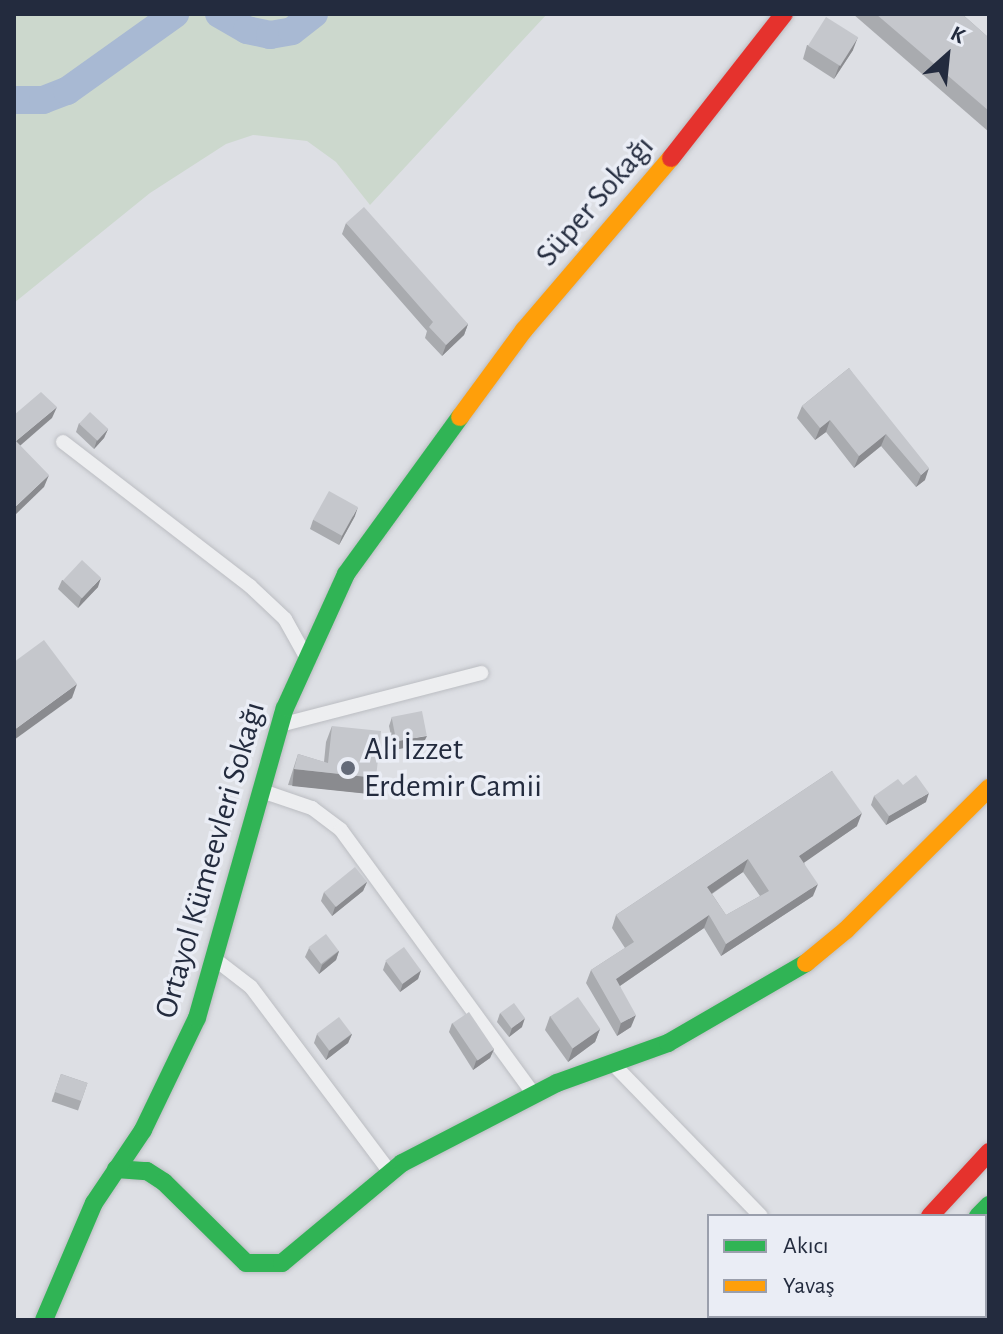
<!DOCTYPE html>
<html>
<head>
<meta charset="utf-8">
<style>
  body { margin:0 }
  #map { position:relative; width:1003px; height:1334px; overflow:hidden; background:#dddfe4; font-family:"Alegreya Sans",sans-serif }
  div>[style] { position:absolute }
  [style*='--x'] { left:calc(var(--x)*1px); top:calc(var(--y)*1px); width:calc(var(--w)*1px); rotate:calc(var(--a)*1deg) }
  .green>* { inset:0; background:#ccd8cd }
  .river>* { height:28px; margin:-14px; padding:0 14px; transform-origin:14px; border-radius:14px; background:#a8b9d3 }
  .roads { filter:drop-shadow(0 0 2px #bbbdc2) drop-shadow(0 0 2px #bbbdc2) }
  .street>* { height:14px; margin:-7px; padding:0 7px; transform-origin:7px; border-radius:7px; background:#edeef0 }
  .fast>* { height:18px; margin:-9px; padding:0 9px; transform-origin:9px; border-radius:9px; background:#30b455 }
  .slow>* { height:18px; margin:-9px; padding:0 9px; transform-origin:9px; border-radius:9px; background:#ff9f0a }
  .jam>* { height:18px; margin:-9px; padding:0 9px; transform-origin:9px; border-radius:9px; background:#e5322d }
  .wall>* { inset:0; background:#a9abaf; transform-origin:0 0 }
  .shaded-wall>* { inset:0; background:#8a8b8f; transform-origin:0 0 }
  .building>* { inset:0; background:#c5c7cc; transform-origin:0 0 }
  .dots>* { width:22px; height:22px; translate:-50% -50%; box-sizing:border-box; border:4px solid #eaedf5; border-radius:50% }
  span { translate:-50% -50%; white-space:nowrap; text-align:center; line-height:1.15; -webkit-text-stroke:7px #eaedf5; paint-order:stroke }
  .street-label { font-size:32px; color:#232b3e }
  .poi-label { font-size:32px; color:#232b3e }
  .left { translate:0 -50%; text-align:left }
  .frame { position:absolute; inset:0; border:16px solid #232b3e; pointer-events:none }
  .legend { position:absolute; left:707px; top:1214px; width:280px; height:104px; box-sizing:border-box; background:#eaedf5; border:2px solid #9a9fac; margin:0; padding:10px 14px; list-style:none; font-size:24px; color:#232b3e }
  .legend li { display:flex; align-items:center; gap:16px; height:40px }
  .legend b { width:40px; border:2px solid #9a9fac }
  .north { position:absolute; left:907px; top:16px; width:80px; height:80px; -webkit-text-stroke:6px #eaedf5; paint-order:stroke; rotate:27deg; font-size:22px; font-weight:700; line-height:32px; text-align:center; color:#232b3e }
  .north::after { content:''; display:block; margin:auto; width:28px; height:36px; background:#232b3e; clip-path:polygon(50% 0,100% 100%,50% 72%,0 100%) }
</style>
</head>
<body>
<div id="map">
  <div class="green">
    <div style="clip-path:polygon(14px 14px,547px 14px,370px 205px,336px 162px,307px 141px,253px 135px,226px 144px,150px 193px,14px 303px)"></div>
  </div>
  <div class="river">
    <div style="--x:219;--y:14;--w:32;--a:30"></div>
    <div style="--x:247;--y:30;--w:24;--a:12"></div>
    <div style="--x:270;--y:35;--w:22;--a:-10"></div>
    <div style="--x:292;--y:31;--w:28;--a:-38"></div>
    <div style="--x:14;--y:100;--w:29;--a:0"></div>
    <div style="--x:43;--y:100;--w:26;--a:-21"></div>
    <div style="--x:67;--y:91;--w:133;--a:-35.5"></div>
  </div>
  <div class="roads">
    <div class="street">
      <div style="--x:63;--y:442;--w:236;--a:37.6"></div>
      <div style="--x:250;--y:586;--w:48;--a:43.3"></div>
      <div style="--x:285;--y:619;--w:41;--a:60.9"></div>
      <div style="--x:280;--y:725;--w:208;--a:-14.5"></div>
      <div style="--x:262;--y:791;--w:53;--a:18.8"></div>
      <div style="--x:312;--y:808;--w:36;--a:37"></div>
      <div style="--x:341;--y:830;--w:328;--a:53.9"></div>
      <div style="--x:216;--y:960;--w:44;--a:37.6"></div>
      <div style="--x:251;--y:987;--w:231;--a:53.1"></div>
      <div style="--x:613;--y:1064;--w:212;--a:45.8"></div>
    </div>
    <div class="fast">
      <div style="--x:116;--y:1169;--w:31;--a:4"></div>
      <div style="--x:147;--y:1171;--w:20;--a:33"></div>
      <div style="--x:164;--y:1182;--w:115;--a:44.6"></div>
      <div style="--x:246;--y:1263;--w:36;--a:0"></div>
      <div style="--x:282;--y:1263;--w:156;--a:-39.8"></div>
      <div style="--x:402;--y:1163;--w:174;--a:-27.3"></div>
      <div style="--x:557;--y:1083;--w:118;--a:-19.8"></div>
      <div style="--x:668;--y:1043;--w:160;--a:-30.1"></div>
      <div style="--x:978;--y:1216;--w:16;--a:-45"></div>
      <div style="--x:44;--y:1320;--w:127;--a:-66.9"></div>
      <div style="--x:94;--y:1203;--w:88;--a:-56.1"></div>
      <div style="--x:143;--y:1130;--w:124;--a:-64.3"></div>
      <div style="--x:197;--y:1018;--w:322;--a:-74.2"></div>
      <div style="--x:285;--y:708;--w:147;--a:-65.5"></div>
      <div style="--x:346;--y:574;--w:194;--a:-54"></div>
      <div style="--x:835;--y:1320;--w:6;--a:-45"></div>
      <div style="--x:883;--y:1320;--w:6;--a:-45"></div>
    </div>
    <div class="slow">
      <div style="--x:460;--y:417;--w:108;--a:-53.7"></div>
      <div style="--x:524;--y:330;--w:226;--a:-49.5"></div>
      <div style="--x:806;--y:963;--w:52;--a:-39.5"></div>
      <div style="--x:846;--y:930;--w:202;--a:-44.8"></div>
    </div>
    <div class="jam">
      <div style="--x:671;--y:158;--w:183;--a:-51.9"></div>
      <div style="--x:930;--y:1216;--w:87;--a:-47.3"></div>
    </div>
  </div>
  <div class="wall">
    <div style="clip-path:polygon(853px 14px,962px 14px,989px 38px,989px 132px)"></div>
    <div style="clip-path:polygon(807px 45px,853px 50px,834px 79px,803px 59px)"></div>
    <div style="clip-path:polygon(346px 223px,468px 324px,464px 335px,442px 356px,425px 338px,427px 331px,342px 234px)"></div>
    <div style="clip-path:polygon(849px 368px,925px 480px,916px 487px,881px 446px,854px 468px,826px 432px,815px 440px,797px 418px,802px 406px)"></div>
    <div style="clip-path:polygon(79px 423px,108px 429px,104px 438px,94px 449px,76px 432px)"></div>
    <div style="clip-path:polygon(355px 516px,339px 545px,310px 529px,313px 520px)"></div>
    <div style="clip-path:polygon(62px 580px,98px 587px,78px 608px,58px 589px)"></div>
    <div style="clip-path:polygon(392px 717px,423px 744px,394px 750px,389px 726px)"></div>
    <div style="clip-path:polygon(332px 726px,376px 778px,371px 794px,288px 785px,298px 754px,324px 762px,326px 742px)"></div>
    <div style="clip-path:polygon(evenodd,832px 771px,857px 826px,804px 862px,813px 896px,721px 956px,704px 928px,620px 986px,631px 1027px,617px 1036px,586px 983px,591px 970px,625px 948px,612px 928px,616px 915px,832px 771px,743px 872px,760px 896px,726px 915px,712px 894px,743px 872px)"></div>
    <div style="clip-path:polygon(903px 785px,926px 802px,886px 825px,871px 805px,874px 796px)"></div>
    <div style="clip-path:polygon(367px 882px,363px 891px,332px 916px,321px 901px,324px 892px)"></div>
    <div style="clip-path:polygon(309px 948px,339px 951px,336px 960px,319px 974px,305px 957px)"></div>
    <div style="clip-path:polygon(386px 961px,421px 970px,418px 979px,400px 992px,383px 970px)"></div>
    <div style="clip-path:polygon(500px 1013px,522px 1027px,509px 1037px,497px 1022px)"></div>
    <div style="clip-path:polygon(550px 1016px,600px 1029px,595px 1042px,568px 1062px,545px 1030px)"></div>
    <div style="clip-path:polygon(452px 1023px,494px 1049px,490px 1058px,473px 1070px,449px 1032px)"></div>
    <div style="clip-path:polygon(317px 1034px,352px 1034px,348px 1043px,326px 1060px,314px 1043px)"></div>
    <div style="left:61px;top:1074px;width:28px;height:29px;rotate:19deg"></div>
  </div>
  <div class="shaded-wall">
    <div style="clip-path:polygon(858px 37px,853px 50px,834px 79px,839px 66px)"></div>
    <div style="clip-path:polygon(468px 324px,464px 335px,442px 356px,446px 345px)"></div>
    <div style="clip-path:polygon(57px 407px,52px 418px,14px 451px,16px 441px)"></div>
    <div style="clip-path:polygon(830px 420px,826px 432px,815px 440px,820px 428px)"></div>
    <div style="clip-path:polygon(108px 429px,104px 438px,94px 449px,97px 440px)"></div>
    <div style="clip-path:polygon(886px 434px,881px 446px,854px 468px,859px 456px)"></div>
    <div style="clip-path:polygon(929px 468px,925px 480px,916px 487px,921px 475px)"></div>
    <div style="clip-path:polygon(49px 475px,44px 487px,14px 516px,14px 508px)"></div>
    <div style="clip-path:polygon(358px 507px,355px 516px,339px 545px,342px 536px)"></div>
    <div style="clip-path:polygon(101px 578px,98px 587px,78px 608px,81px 599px)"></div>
    <div style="clip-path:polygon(77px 684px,72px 698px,14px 740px,14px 730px)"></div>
    <div style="clip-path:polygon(427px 736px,423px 744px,394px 750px,397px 741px)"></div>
    <div style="left:294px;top:769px;width:82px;height:17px;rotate:6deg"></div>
    <div style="clip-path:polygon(929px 793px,926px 802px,886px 825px,889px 816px)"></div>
    <div style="clip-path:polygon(862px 813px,857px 826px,795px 869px,799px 856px)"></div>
    <div style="clip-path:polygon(748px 859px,743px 872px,702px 900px,707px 887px)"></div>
    <div style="clip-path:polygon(367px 882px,363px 891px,332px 916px,335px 907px)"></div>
    <div style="clip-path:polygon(818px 884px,813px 896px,721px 956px,726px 944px)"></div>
    <div style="clip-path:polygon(709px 915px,704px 928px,611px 992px,616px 979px)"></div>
    <div style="clip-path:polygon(339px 951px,336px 960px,319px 974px,322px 965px)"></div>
    <div style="clip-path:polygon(421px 970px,418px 979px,400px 992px,403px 983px)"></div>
    <div style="clip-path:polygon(636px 1015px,631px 1027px,617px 1036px,621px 1023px)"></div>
    <div style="clip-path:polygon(525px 1018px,522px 1027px,509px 1037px,512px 1028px)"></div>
    <div style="clip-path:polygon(600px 1029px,595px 1042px,568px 1062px,573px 1048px)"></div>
    <div style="clip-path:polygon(352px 1034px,348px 1043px,326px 1060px,329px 1051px)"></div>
    <div style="clip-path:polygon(494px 1049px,490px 1058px,473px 1070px,476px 1061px)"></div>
  </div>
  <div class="building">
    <div style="clip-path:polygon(876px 14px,962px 14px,989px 38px,989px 111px)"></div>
    <div style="left:826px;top:17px;width:38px;height:34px;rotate:32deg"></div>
    <div style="clip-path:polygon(364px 207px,468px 324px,446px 345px,429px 327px,433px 322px,346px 223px)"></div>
    <div style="clip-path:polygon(849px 368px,929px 468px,921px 475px,886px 434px,859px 456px,830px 420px,820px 428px,802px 406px)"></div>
    <div style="clip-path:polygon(41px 392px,57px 407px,16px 441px,49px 475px,14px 508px,14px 415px)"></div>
    <div style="left:90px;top:412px;width:25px;height:16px;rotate:43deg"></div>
    <div style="left:329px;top:491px;width:33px;height:33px;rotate:29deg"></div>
    <div style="left:82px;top:560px;width:26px;height:28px;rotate:43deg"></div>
    <div style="clip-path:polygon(44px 640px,77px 684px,14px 730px,14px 662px)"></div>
    <div style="left:422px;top:711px;width:25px;height:31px;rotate:79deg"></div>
    <div style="clip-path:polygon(332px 726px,381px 731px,376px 778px,294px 769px,298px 754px,328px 763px)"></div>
    <div style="clip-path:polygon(evenodd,832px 771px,862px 813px,799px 856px,818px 884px,726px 944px,709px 915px,616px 979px,636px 1015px,621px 1023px,591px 970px,634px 942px,616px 915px,832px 771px,748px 859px,769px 891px,726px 915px,707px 887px,748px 859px)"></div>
    <div style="clip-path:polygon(916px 775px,929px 793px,889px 816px,874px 796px,898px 779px,903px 785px)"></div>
    <div style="left:355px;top:867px;width:19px;height:40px;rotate:51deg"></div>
    <div style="left:326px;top:934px;width:21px;height:22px;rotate:53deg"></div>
    <div style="left:404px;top:947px;width:29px;height:23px;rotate:54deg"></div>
    <div style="left:578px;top:997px;width:39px;height:34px;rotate:55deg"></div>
    <div style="left:514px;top:1003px;width:19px;height:17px;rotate:54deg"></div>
    <div style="left:469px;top:1012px;width:45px;height:20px;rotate:56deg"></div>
    <div style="left:339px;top:1017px;width:21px;height:28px;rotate:53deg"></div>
    <div style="left:61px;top:1074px;width:28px;height:19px;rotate:19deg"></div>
  </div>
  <div class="dots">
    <div style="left:348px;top:768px;background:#646a78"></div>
  </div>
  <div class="street-label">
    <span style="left:595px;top:201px;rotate:-49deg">Süper Sokağı</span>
    <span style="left:210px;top:860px;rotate:-74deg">Ortayol Kümeevleri Sokağı</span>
  </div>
  <div class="poi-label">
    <span class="left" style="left:364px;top:768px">Ali İzzet<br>Erdemir Camii</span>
  </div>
  <div class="frame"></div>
  <ul class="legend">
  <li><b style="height:10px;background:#30b455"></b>Akıcı</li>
  <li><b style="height:10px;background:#ff9f0a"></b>Yavaş</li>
  </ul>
  <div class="north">K</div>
</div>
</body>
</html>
